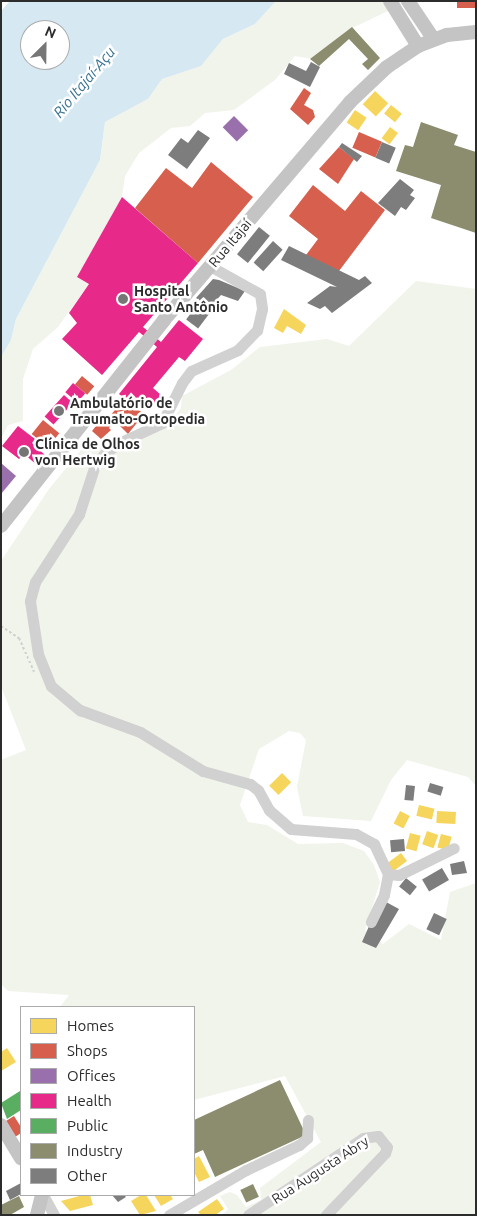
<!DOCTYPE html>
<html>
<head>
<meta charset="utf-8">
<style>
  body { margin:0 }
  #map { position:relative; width:477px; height:1216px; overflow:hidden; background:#fff; font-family:Ubuntu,sans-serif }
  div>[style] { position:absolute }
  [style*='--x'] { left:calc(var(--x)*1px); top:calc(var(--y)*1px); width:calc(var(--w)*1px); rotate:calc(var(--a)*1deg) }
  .green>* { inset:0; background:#f0f4ea }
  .water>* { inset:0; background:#d6e8f2 }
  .homes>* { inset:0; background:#f6d55c; transform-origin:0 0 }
  .shops>* { inset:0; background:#d6604d; transform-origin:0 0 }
  .offices>* { inset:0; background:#9970ab; transform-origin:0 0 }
  .health>* { inset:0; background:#e7298a; transform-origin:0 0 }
  .public>* { inset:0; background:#5aae61 }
  .industry>* { inset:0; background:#8c8c6e; transform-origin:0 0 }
  .building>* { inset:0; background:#7d7d7d; transform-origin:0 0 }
  .path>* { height:2px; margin-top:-1px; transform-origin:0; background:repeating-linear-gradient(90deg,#d1d1d1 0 2.5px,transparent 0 5px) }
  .minor>* { height:11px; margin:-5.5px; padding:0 5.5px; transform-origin:5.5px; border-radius:5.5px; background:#d1d1d1 }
  .major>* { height:14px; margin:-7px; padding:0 7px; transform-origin:7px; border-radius:7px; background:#c4c4c4 }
  .dots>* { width:14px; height:14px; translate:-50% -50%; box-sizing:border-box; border:2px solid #fff; border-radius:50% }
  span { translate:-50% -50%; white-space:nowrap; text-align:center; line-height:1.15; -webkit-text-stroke:5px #fff; paint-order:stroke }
  .street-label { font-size:14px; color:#2c2c2c }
  .poi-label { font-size:14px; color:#2c2c2c; font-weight:700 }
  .left { translate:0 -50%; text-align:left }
  .water-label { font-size:15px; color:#377291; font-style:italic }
  .frame { position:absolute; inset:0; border:2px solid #2c2c2c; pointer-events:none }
  .legend { position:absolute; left:20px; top:1006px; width:175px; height:190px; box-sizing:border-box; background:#fff; border:1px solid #ababab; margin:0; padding:6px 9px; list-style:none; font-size:15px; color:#2c2c2c }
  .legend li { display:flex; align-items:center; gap:10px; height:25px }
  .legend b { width:25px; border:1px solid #ababab }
  .north { position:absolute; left:20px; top:20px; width:50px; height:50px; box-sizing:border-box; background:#fff; border:1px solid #ababab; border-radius:50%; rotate:23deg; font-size:14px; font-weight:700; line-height:20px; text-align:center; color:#2c2c2c }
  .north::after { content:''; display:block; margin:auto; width:18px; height:22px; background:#767676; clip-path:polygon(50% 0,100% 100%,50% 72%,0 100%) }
</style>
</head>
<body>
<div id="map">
  <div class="green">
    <div style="clip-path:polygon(276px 1px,409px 1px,346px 31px,313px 59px,295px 56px,275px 80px,234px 110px,205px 113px,190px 126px,171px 128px,139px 153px,125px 176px,122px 197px,77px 277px,89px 284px,58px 327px,33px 349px,23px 379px,23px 421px,8px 425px,1px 439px,1px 357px,11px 340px,16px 319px,100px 160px,105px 122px,148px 99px,162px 79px,201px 66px,223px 39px,255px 24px)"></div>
    <div style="clip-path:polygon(416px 281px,476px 289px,476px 786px,468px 777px,407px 760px,391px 780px,371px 821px,303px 816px,297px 787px,306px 740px,300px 733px,289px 731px,259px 749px,240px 805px,248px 822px,267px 825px,298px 844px,343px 843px,364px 851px,374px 865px,380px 882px,365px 930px,383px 944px,409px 924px,441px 940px,450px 892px,476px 883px,476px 1215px,222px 1215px,228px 1209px,220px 1196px,230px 1192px,237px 1195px,246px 1207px,261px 1200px,260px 1188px,321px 1142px,285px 1076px,194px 1100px,194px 1007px,60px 1007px,69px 995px,8px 991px,1px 984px,1px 760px,26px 750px,1px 686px,1px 561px,49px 489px,86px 444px,94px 441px,100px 445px,165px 429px,181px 408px,182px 396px,231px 370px,260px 347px,327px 339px,349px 346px)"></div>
  </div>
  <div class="water">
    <div style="clip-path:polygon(evenodd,10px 1px,276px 1px,255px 24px,223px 39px,201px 66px,162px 79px,148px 99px,105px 122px,100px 160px,16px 319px,11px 340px,1px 357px,1px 11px,10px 1px,30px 30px,60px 30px,60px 60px,30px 60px,30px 30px)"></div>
  </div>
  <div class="homes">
    <div style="left:375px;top:91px;width:18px;height:18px;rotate:43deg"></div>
    <div style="left:391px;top:105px;width:14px;height:11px;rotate:39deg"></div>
    <div style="left:355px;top:110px;width:14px;height:15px;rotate:34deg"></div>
    <div style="left:390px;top:127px;width:10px;height:14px;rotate:37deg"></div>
    <div style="clip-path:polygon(284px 309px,306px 325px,301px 334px,287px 326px,283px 333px,274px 328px)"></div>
    <div style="left:282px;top:773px;width:13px;height:18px;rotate:45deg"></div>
    <div style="left:419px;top:805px;width:16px;height:11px;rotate:14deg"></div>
    <div style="left:400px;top:811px;width:11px;height:14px;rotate:27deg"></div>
    <div style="left:437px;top:811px;width:19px;height:12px;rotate:3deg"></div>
    <div style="left:427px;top:831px;width:12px;height:14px;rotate:20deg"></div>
    <div style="left:410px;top:833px;width:11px;height:16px;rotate:15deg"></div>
    <div style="left:441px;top:834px;width:11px;height:14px;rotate:15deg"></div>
    <div style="left:401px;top:853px;width:10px;height:18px;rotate:53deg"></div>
    <div style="clip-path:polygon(7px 1048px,16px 1062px,1px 1071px,1px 1052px)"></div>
    <div style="clip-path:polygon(199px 1156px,210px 1177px,199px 1182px,194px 1172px,194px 1159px)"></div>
    <div style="clip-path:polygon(83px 1195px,90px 1195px,93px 1205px,70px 1211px,61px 1201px)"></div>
    <div style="clip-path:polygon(141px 1195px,146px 1195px,156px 1211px,140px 1215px,131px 1201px)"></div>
    <div style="clip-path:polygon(154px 1195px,170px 1195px,173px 1199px,161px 1206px)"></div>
    <div style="clip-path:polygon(217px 1199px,224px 1209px,215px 1215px,201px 1215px,198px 1212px)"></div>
  </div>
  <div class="shops">
    <div style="left:457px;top:1px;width:19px;height:7px"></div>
    <div style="clip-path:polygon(304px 88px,311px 93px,304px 105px,313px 110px,315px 117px,308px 125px,290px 109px)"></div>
    <div style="left:359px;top:132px;width:25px;height:17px;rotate:23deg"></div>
    <div style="clip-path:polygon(339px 147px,354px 159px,338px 184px,319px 169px)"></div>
    <div style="clip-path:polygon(211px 162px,253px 197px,198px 263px,135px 208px,166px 168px,192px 188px)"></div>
    <div style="clip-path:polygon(313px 185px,345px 211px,361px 191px,385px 210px,339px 271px,306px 255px,318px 239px,289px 216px)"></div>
    <div style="left:82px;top:376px;width:16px;height:11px;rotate:40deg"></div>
    <div style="clip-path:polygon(124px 399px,144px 414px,128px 434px,110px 416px)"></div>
    <div style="clip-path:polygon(104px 416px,113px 423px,109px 428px,111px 430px,101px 439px,92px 431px)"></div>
    <div style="left:43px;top:420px;width:21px;height:18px;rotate:39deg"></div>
    <div style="clip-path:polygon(14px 1116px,21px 1127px,21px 1133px,15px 1137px,6px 1121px)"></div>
  </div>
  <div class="offices">
    <div style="left:234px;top:116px;width:20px;height:16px;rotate:45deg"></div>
    <div style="clip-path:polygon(1px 463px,16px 476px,1px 494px)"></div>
  </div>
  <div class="health">
    <div style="clip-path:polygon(122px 197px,198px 263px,143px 327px,161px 342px,179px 320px,203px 339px,185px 361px,179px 357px,153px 388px,161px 395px,150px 409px,141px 401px,136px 408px,119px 394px,157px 347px,139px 332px,102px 375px,62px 339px,77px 323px,69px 313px,89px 284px,77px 277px)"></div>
    <div style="left:73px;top:383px;width:16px;height:12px;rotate:40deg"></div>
    <div style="left:64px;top:395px;width:12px;height:29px;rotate:42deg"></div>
    <div style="clip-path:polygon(18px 426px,35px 439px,32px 443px,45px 455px,37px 465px,24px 454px,19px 459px,2px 446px)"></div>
  </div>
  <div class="public">
    <div style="clip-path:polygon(20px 1091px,21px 1110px,7px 1119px,1px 1103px)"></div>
  </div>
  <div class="industry">
    <div style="clip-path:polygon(352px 27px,380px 58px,368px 70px,362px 64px,368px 59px,349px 39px,319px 66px,310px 59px)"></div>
    <div style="clip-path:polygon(421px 122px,458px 135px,454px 145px,476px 152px,476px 233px,431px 218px,441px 185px,396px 171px,405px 145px,413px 147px)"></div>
    <div style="clip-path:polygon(280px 1080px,306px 1135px,215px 1177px,203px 1150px,194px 1154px,194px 1120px)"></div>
    <div style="left:253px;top:1184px;width:14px;height:14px;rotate:65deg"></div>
    <div style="clip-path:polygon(19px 1196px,24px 1207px,10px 1215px,1px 1215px,1px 1205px)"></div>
  </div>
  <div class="building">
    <div style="clip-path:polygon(311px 62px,320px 67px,310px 87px,284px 74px,289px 63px,306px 71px)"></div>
    <div style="clip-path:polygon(198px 130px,210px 138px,187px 169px,168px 155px,181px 138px,188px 143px)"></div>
    <div style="left:382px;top:142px;width:15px;height:17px;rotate:23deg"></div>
    <div style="clip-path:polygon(342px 143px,362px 156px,357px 162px,339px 147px)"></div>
    <div style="clip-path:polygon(400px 179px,414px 190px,410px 195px,415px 198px,406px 210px,401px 207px,395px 216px,378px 203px)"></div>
    <div style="left:259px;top:227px;width:14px;height:35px;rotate:39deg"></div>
    <div style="left:273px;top:241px;width:13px;height:29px;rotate:42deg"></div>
    <div style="clip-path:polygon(289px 246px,359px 280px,365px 276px,372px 283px,332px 313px,325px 306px,320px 309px,307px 303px,330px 286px,337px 287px,281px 260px)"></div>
    <div style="clip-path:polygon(213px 279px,219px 280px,245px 291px,238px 301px,221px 295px,210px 307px,196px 298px)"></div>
    <div style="left:197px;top:305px;width:15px;height:18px;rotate:37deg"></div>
    <div style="left:430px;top:783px;width:14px;height:9px;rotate:17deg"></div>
    <div style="left:406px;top:785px;width:9px;height:15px;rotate:6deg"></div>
    <div style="left:404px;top:839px;width:12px;height:14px;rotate:85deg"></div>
    <div style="clip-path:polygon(464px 861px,467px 873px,452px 875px,450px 864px)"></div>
    <div style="left:442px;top:868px;width:14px;height:23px;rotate:60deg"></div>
    <div style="left:406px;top:878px;width:14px;height:11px;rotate:39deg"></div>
    <div style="clip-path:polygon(386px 902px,399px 909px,376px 948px,362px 942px,370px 924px,375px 926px)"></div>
    <div style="left:434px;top:913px;width:14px;height:18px;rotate:25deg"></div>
    <div style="clip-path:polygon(21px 1183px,21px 1194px,10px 1200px,6px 1191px)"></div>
    <div style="clip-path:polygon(112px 1195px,124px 1195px,126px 1197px,118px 1202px)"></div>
  </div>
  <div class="path">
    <div style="--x:1;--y:626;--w:22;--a:34"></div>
    <div style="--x:19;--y:638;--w:37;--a:66"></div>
  </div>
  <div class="minor">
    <div style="--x:210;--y:266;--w:57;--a:29.2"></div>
    <div style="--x:260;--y:294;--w:15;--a:82"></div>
    <div style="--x:262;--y:309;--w:22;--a:103"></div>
    <div style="--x:257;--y:330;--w:28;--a:134"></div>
    <div style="--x:238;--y:350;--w:51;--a:155.9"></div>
    <div style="--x:191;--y:371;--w:15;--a:127"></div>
    <div style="--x:182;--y:383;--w:45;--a:116.6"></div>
    <div style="--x:162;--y:423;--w:45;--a:155.1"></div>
    <div style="--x:121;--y:442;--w:18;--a:146"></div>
    <div style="--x:106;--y:452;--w:17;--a:130"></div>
    <div style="--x:95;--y:465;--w:52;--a:108.1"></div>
    <div style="--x:79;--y:514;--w:81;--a:122.9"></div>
    <div style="--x:35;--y:582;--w:20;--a:105"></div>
    <div style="--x:30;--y:601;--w:54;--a:81.4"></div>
    <div style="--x:38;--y:654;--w:35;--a:68"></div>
    <div style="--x:51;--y:686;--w:38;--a:40"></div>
    <div style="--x:80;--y:710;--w:64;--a:20.1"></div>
    <div style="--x:140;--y:732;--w:74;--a:31.8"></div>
    <div style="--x:203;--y:771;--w:49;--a:15.5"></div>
    <div style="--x:250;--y:784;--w:10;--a:37"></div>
    <div style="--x:258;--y:790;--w:23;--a:61"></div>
    <div style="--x:269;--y:810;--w:29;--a:41"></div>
    <div style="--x:291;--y:829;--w:65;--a:4.4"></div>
    <div style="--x:356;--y:834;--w:21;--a:29"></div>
    <div style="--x:374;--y:844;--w:33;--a:65"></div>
    <div style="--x:388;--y:874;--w:21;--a:101"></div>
    <div style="--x:384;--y:895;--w:30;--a:116"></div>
    <div style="--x:388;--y:874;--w:11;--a:5"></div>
    <div style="--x:399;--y:875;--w:61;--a:-26.1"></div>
    <div style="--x:43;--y:1195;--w:23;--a:61"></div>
    <div style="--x:169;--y:1215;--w:89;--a:-30.3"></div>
    <div style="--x:246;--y:1170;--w:59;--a:-25.3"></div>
    <div style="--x:299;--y:1145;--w:11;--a:-41"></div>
    <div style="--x:307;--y:1138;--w:18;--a:-87"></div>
    <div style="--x:248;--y:1215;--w:138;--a:-33.8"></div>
    <div style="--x:363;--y:1138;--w:15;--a:-8"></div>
    <div style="--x:378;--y:1136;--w:14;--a:51"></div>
    <div style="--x:387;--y:1147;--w:6;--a:108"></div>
    <div style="--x:385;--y:1153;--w:86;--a:133.6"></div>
  </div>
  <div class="major">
    <div style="--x:390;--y:1;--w:53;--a:58.1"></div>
    <div style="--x:408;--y:1;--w:45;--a:56"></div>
    <div style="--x:1;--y:526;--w:263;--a:-51.6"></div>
    <div style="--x:164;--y:320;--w:287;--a:-49.5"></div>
    <div style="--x:350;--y:102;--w:51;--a:-43.4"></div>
    <div style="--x:387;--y:67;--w:37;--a:-34"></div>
    <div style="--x:418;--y:46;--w:31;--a:-21"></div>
    <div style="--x:447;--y:35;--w:29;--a:-6"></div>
    <div style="--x:1;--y:1125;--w:39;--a:59"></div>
    <div style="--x:37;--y:1215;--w:21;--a:-76"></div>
  </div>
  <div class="dots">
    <div style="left:123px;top:299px;background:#767676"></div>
    <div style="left:59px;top:411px;background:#767676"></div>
    <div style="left:24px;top:452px;background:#767676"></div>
  </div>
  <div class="street-label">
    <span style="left:230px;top:243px;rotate:-50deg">Rua Itajaí</span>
    <span style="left:320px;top:1170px;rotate:-33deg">Rua Augusta Abry</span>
  </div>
  <div class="poi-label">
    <span class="left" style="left:134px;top:299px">Hospital<br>Santo Antônio</span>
    <span class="left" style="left:70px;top:411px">Ambulatório de<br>Traumato-Ortopedia</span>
    <span class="left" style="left:35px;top:452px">Clínica de Olhos<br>von Hertwig</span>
  </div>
  <div class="water-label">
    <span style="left:84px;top:82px;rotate:-50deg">Rio Itajaí-Açu</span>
  </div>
  <div class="frame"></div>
  <ul class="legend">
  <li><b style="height:14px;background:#f6d55c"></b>Homes</li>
  <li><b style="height:14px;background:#d6604d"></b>Shops</li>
  <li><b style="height:14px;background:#9970ab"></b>Offices</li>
  <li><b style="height:14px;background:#e7298a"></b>Health</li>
  <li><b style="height:14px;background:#5aae61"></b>Public</li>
  <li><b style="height:14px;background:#8c8c6e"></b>Industry</li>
  <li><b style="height:14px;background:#7d7d7d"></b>Other</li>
  </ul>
  <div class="north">N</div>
</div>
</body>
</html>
